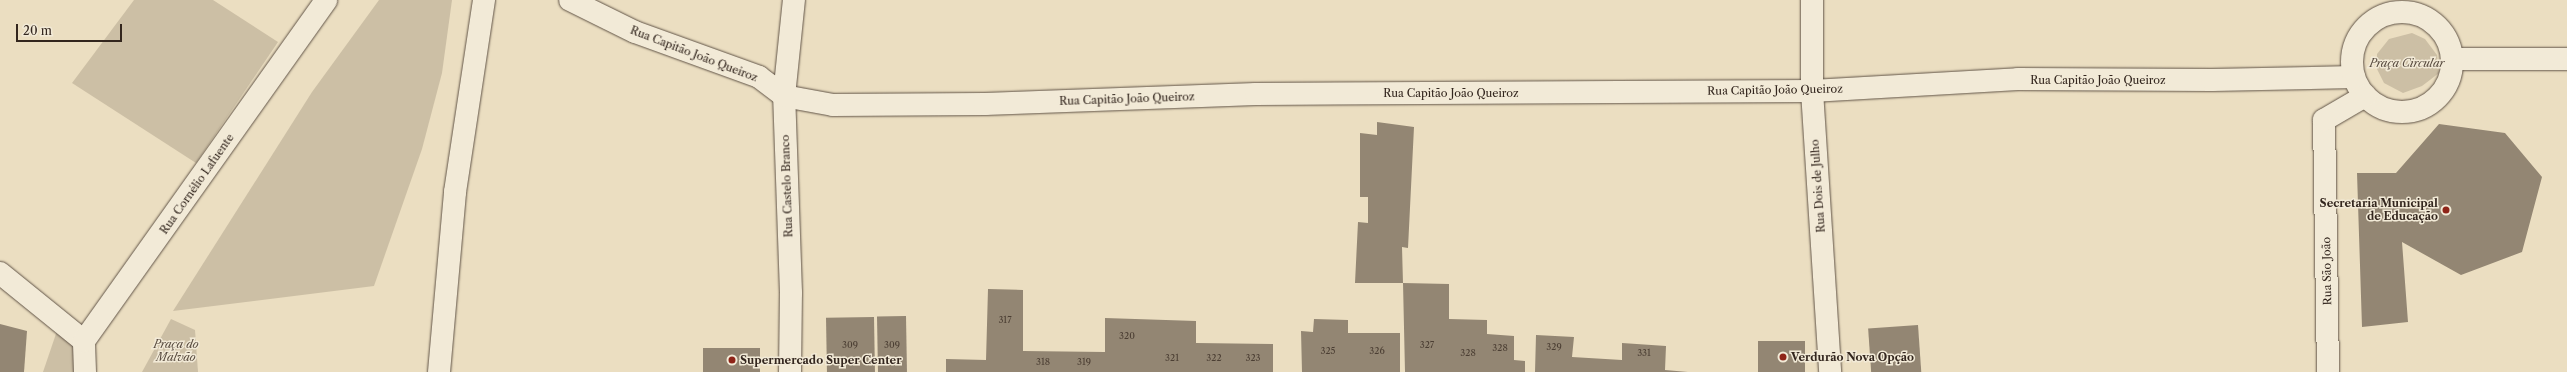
<!DOCTYPE html>
<html>
<head>
<meta charset="utf-8">
<style>
  body { margin:0 }
  #map { position:relative; width:2567px; height:372px; overflow:hidden; background:#ebdec1; font-family:"Libre Caslon Text",serif }
  div>[style] { position:absolute }
  [style*='--x'] { left:calc(var(--x)*1px); top:calc(var(--y)*1px); width:calc(var(--w)*1px); rotate:calc(var(--a)*1deg) }
  .green>* { inset:0; background:#ccbfa5 }
  .building>* { inset:0; background:#938673; transform-origin:0 0 }
  .roads { filter:drop-shadow(0 0 1px #615447) drop-shadow(0 0 1px #615447) }
  .minor>* { height:22px; margin:-11px; padding:0 11px; transform-origin:11px; border-radius:11px; background:#f2ead7 }
  .minor>.ring { margin:-11px; padding:0; box-sizing:content-box; background:none; border:22px solid #f2ead7; border-radius:50% }
  .dots>* { width:11px; height:11px; translate:-50% -50%; box-sizing:border-box; border:2px solid #f2ead7; border-radius:50% }
  span { translate:-50% -50%; white-space:nowrap; text-align:center; line-height:1.15; -webkit-text-stroke:3px #f2ead7; paint-order:stroke }
  .number-label { font-size:9px; color:#4b3e33 }
  .number-label span { -webkit-text-stroke-width:0 }
  .street-label { font-size:11px; color:#33261e }
  .park-label { font-size:11px; color:#594c40; font-style:italic }
  .poi-label { font-size:11px; color:#33261e; font-weight:700 }
  .right { translate:-100% -50%; text-align:right }
  .left { translate:0 -50%; text-align:left }
  .scale { position:absolute; left:16px; top:24px; width:106px; height:18px; box-sizing:border-box; border:2px solid #33261e; border-top:0; padding-left:5px; font-size:12px; line-height:14px; white-space:nowrap; color:#33261e; -webkit-text-stroke:3px #f2ead7; paint-order:stroke }
</style>
</head>
<body>
<div id="map">
  <div class="green">
    <div style="clip-path:polygon(134px 0,213px 0,278px 42px,196px 163px,72px 83px)"></div>
    <div style="clip-path:polygon(379px 0,452px 0,442px 73px,422px 149px,374px 286px,173px 311px,312px 92px)"></div>
    <div style="clip-path:polygon(2412px 33px,2425px 39px,2437px 55px,2439px 73px,2422px 86px,2403px 93px,2384px 83px,2377px 69px,2377px 54px,2389px 39px)"></div>
    <div style="clip-path:polygon(171px 319px,195px 330px,198px 372px,142px 372px)"></div>
    <div style="clip-path:polygon(60px 322px,84px 341px,85px 372px,43px 372px)"></div>
  </div>
  <div class="building">
    <div style="clip-path:polygon(1377px 122px,1414px 127px,1408px 248px,1402px 247px,1403px 283px,1355px 283px,1358px 222px,1368px 223px,1368px 197px,1360px 197px,1360px 133px,1377px 135px)"></div>
    <div style="clip-path:polygon(2439px 124px,2505px 133px,2542px 177px,2522px 252px,2461px 275px,2402px 242px,2408px 322px,2362px 327px,2357px 173px,2396px 173px)"></div>
    <div style="clip-path:polygon(1403px 283px,1449px 284px,1449px 319px,1487px 320px,1487px 334px,1514px 336px,1514px 360px,1525px 361px,1525px 372px,1405px 372px)"></div>
    <div style="clip-path:polygon(988px 289px,1023px 290px,1023px 351px,1105px 352px,1105px 318px,1196px 321px,1196px 343px,1273px 344px,1273px 372px,946px 372px,946px 359px,986px 360px)"></div>
    <div style="left:906px;top:316px;width:56px;height:29px;rotate:89deg"></div>
    <div style="left:874px;top:317px;width:55px;height:48px;rotate:89deg"></div>
    <div style="clip-path:polygon(1314px 319px,1348px 320px,1348px 333px,1400px 333px,1400px 372px,1302px 372px,1301px 331px,1313px 332px)"></div>
    <div style="clip-path:polygon(0 324px,27px 331px,24px 372px,0 372px)"></div>
    <div style="left:1918px;top:325px;width:47px;height:50px;rotate:86deg"></div>
    <div style="clip-path:polygon(1536px 335px,1574px 337px,1572px 357px,1622px 360px,1622px 343px,1666px 346px,1665px 370px,1688px 372px,1535px 372px)"></div>
    <div style="left:1758px;top:341px;width:47px;height:31px"></div>
    <div style="left:703px;top:348px;width:57px;height:24px"></div>
  </div>
  <div class="roads">
    <div class="minor">
      <div style="--x:570;--y:0;--w:72;--a:26.2"></div>
      <div style="--x:635;--y:32;--w:132;--a:19.9"></div>
      <div style="--x:759;--y:77;--w:31;--a:37"></div>
      <div style="--x:784;--y:96;--w:50;--a:10.4"></div>
      <div style="--x:833;--y:105;--w:152;--a:-0.4"></div>
      <div style="--x:985;--y:104;--w:271;--a:-2.1"></div>
      <div style="--x:1256;--y:94;--w:556;--a:-0.31"></div>
      <div style="--x:1812;--y:91;--w:206;--a:-3.3"></div>
      <div style="--x:2018;--y:79;--w:194;--a:0.3"></div>
      <div style="--x:2212;--y:80;--w:142;--a:-1.2"></div>
      <div style="--x:1812;--y:0;--w:91;--a:90"></div>
      <div style="--x:1812;--y:91;--w:282;--a:86.3"></div>
      <div class="ring" style="left:2352px;top:12px;width:78px;height:78px"></div>
      <div style="--x:2453;--y:59;--w:114;--a:0"></div>
      <div style="--x:0;--y:273;--w:108;--a:39"></div>
      <div style="--x:85;--y:372;--w:31;--a:-92"></div>
      <div style="--x:84;--y:341;--w:418;--a:-54.6"></div>
      <div style="--x:439;--y:372;--w:181;--a:-84.9"></div>
      <div style="--x:455;--y:192;--w:194;--a:-81.4"></div>
      <div style="--x:790;--y:372;--w:79;--a:-89.3"></div>
      <div style="--x:791;--y:293;--w:197;--a:-92"></div>
      <div style="--x:784;--y:96;--w:97;--a:-84.1"></div>
      <div style="--x:2328;--y:372;--w:252;--a:-90.9"></div>
      <div style="--x:2324;--y:120;--w:48;--a:-30.3"></div>
    </div>
  </div>
  <div class="dots">
    <div style="left:2446px;top:210px;background:#8f2418"></div>
    <div style="left:1783px;top:357px;background:#8f2418"></div>
    <div style="left:732px;top:360px;background:#8f2418"></div>
  </div>
  <div class="number-label">
    <span style="left:1005px;top:320px">317</span>
    <span style="left:1127px;top:336px">320</span>
    <span style="left:850px;top:345px">309</span>
    <span style="left:892px;top:345px">309</span>
    <span style="left:1427px;top:345px">327</span>
    <span style="left:1554px;top:347px">329</span>
    <span style="left:1500px;top:348px">328</span>
    <span style="left:1328px;top:351px">325</span>
    <span style="left:1377px;top:351px">326</span>
    <span style="left:1468px;top:353px">328</span>
    <span style="left:1644px;top:353px">331</span>
    <span style="left:1172px;top:358px">321</span>
    <span style="left:1214px;top:358px">322</span>
    <span style="left:1253px;top:358px">323</span>
    <span style="left:1043px;top:362px">318</span>
    <span style="left:1084px;top:362px">319</span>
  </div>
  <div class="street-label">
    <span style="left:694px;top:54px;rotate:21deg">Rua Capitão João Queiroz</span>
    <span style="left:2098px;top:80px">Rua Capitão João Queiroz</span>
    <span style="left:1775px;top:90px;rotate:-1deg">Rua Capitão João Queiroz</span>
    <span style="left:1451px;top:93px">Rua Capitão João Queiroz</span>
    <span style="left:1127px;top:99px;rotate:-2deg">Rua Capitão João Queiroz</span>
    <span style="left:197px;top:184px;rotate:-55deg">Rua Cornélio Lafuente</span>
    <span style="left:787px;top:186px;rotate:-92deg">Rua Castelo Branco</span>
    <span style="left:1818px;top:186px;rotate:-94deg">Rua Dois de Julho</span>
    <span style="left:2327px;top:271px;rotate:-91deg">Rua São João</span>
  </div>
  <div class="park-label">
    <span style="left:2407px;top:63px">Praça Circular</span>
    <span style="left:176px;top:351px">Praça do<br>Malvão</span>
  </div>
  <div class="poi-label">
    <span class="right" style="left:2438px;top:210px">Secretaria Municipal<br>de Educação</span>
    <span class="left" style="left:1791px;top:357px">Verdurão Nova Opção</span>
    <span class="left" style="left:740px;top:360px">Supermercado Super Center</span>
  </div>
  <div class="scale">20 m</div>
</div>
</body>
</html>
